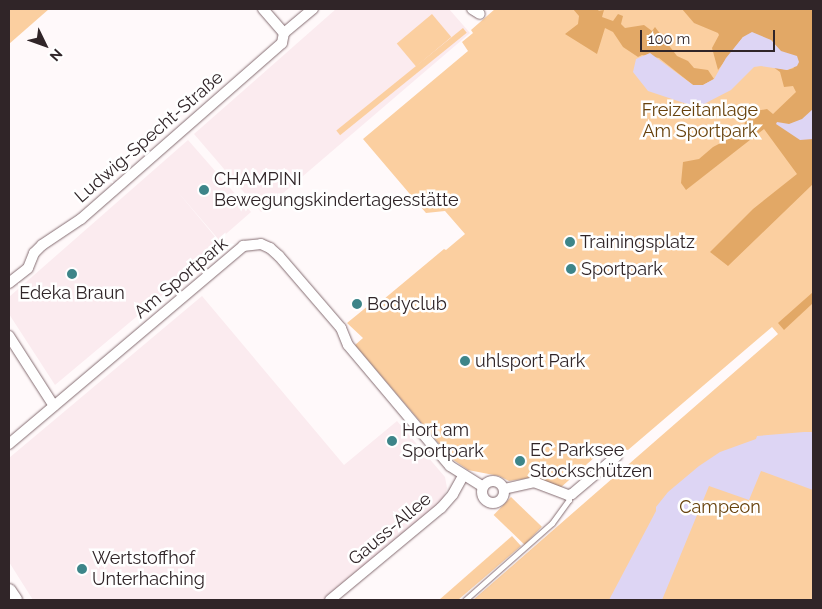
<!DOCTYPE html>
<html>
<head>
<meta charset="utf-8">
<style>
  body { margin:0 }
  #map { position:relative; width:822px; height:609px; overflow:hidden; background:#fff9fa; font-family:Raleway,sans-serif }
  div>[style] { position:absolute }
  [style*='--x'] { left:calc(var(--x)*1px); top:calc(var(--y)*1px); width:calc(var(--w)*1px); rotate:calc(var(--a)*1deg) }
  .built>* { inset:0; background:#fbebef }
  .green>* { inset:0; background:#fbcfa0; transform-origin:0 0 }
  .forest>* { inset:0; background:#e2a866 }
  .water>* { inset:0; background:#ddd5f4 }
  .roads { filter:drop-shadow(0 0 1px #856d72) drop-shadow(0 0 1px #856d72) }
  .service>* { height:5px; margin:-2.5px; padding:0 2.5px; transform-origin:2.5px; border-radius:2.5px; background:#fff }
  .minor>* { height:10px; margin:-5px; padding:0 5px; transform-origin:5px; border-radius:5px; background:#fff }
  .minor>.ring { margin:-5px; padding:0; box-sizing:content-box; background:none; border:10px solid #fff; border-radius:50% }
  .secondary>* { height:14px; margin:-7px; padding:0 7px; transform-origin:7px; border-radius:7px; background:#fff }
  .dots>* { width:14px; height:14px; translate:-50% -50%; box-sizing:border-box; border:2px solid #fff; border-radius:50% }
  span { translate:-50% -50%; white-space:nowrap; text-align:center; line-height:1.15; -webkit-text-stroke:5px #fff; paint-order:stroke }
  .park-label { font-size:18px; color:#68420d }
  .street-label { font-size:18px; color:#302528 }
  .poi-label { font-size:18px; color:#302528 }
  .left { translate:0 -50%; text-align:left }
  .frame { position:absolute; inset:0; border:10px solid #302528; pointer-events:none }
  .north { position:absolute; left:20px; top:20px; width:50px; height:50px; -webkit-text-stroke:4px #fff; paint-order:stroke; rotate:132deg; font-size:14px; font-weight:700; line-height:20px; text-align:center; color:#302528 }
  .north::after { content:''; display:block; margin:auto; width:18px; height:22px; background:#302528; clip-path:polygon(50% 0,100% 100%,50% 72%,0 100%) }
  .scale { position:absolute; left:640px; top:30px; width:135px; height:22px; box-sizing:border-box; border:2px solid #302528; border-top:0; padding-left:6px; font-size:15px; line-height:18px; white-space:nowrap; color:#302528; -webkit-text-stroke:4px #fff; paint-order:stroke }
</style>
</head>
<body>
<div id="map">
  <div class="built">
    <div style="clip-path:polygon(336px 9px,449px 9px,470px 33px,261px 212px,194px 134px)"></div>
    <div style="clip-path:polygon(188px 140px,251px 212px,219px 240px,177px 191px,222px 245px,55px 385px,9px 314px,9px 297px)"></div>
    <div style="clip-path:polygon(202px 296px,344px 465px,397px 421px,445px 477px,447px 488px,441px 505px,325px 600px,33px 600px,9px 562px,9px 458px)"></div>
  </div>
  <div class="green">
    <div style="clip-path:polygon(9px 9px,49px 9px,9px 44px)"></div>
    <div style="clip-path:polygon(495px 9px,813px 9px,813px 600px,473px 600px,778px 334px,772px 327px,628px 450px,614px 446px,605px 448px,559px 489px,537px 477px,509px 481px,499px 476px,468px 470px,452px 459px,355px 345px,363px 338px,347px 323px,374px 301px,378px 304px,444px 249px,446px 250px,465px 234px,445px 211px,426px 213px,363px 139px,468px 51px,462px 42px,473px 33px,471px 30px)"></div>
    <div style="left:432px;top:14px;width:30px;height:46px;rotate:50deg"></div>
    <div style="left:463px;top:28px;width:6px;height:163px;rotate:51deg"></div>
    <div style="left:511px;top:497px;width:43px;height:25px;rotate:44deg"></div>
    <div style="clip-path:polygon(512px 536px,521px 546px,458px 600px,439px 600px)"></div>
  </div>
  <div class="forest">
    <div style="clip-path:polygon(573px 9px,600px 9px,598px 11px,604px 10px,602px 17px,613px 21px,618px 14px,623px 16px,621px 24px,625px 28px,644px 25px,652px 31px,655px 27px,677px 56px,688px 61px,694px 68px,708px 70px,714px 79px,703px 85px,693px 85px,659px 58px,642px 55px,638px 57px,623px 47px,613px 32px,605px 28px,597px 54px,565px 34px,578px 24px,579px 16px)"></div>
    <div style="clip-path:polygon(682px 9px,813px 9px,813px 184px,728px 266px,710px 252px,753px 209px,797px 174px,764px 129px,686px 190px,681px 183px,683px 162px,699px 159px,713px 147px,734px 136px,742px 130px,746px 120px,756px 111px,767px 109px,773px 114px,796px 92px,793px 86px,784px 87px,780px 72px,773px 67px,787px 70px,794px 68px,771px 40px,743px 37px,718px 70px,712px 48px,719px 35px,718px 33px,694px 23px)"></div>
    <div style="clip-path:polygon(813px 292px,813px 303px,784px 330px,778px 323px)"></div>
  </div>
  <div class="water">
    <div style="clip-path:polygon(752px 32px,771px 40px,781px 51px,797px 56px,799px 62px,797px 66px,787px 70px,761px 66px,754px 67px,731px 90px,702px 105px,687px 104px,648px 91px,633px 72px,636px 59px,650px 53px,693px 85px,703px 85px,714px 79px,726px 58px,743px 37px)"></div>
    <div style="clip-path:polygon(813px 109px,813px 139px,800px 140px,776px 124px,777px 122px,789px 124px,802px 119px)"></div>
    <div style="clip-path:polygon(804px 432px,813px 432px,813px 490px,761px 471px,749px 500px,709px 486px,662px 600px,609px 600px,656px 511px,656px 507px,668px 492px,699px 466px,720px 452px,756px 439px,757px 436px)"></div>
  </div>
  <div class="roads">
    <div class="service">
      <div style="--x:465;--y:600;--w:116;--a:-41.5"></div>
      <div style="--x:552;--y:523;--w:29;--a:-54"></div>
      <div style="--x:569;--y:500;--w:5;--a:-101"></div>
    </div>
    <div class="minor">
      <div style="--x:263;--y:9;--w:32;--a:49"></div>
      <div style="--x:472;--y:9;--w:9;--a:32"></div>
      <div style="--x:284;--y:33;--w:38;--a:-40"></div>
      <div style="--x:9;--y:283;--w:24;--a:-38"></div>
      <div style="--x:28;--y:268;--w:16;--a:-68"></div>
      <div style="--x:34;--y:253;--w:11;--a:-45"></div>
      <div style="--x:42;--y:245;--w:47;--a:-33.7"></div>
      <div style="--x:81;--y:219;--w:267;--a:-41.2"></div>
      <div style="--x:282;--y:43;--w:10;--a:-79"></div>
      <div style="--x:9;--y:336;--w:83;--a:57.3"></div>
      <div style="--x:9;--y:444;--w:307;--a:-40.2"></div>
      <div style="--x:243;--y:246;--w:18;--a:-6"></div>
      <div style="--x:261;--y:244;--w:10;--a:24"></div>
      <div style="--x:270;--y:248;--w:12;--a:42"></div>
      <div style="--x:279;--y:256;--w:95;--a:49.3"></div>
      <div style="--x:341;--y:328;--w:18;--a:68"></div>
      <div style="--x:348;--y:345;--w:158;--a:49.9"></div>
      <div style="--x:450;--y:466;--w:39;--a:32"></div>
      <div class="ring" style="left:482px;top:481px;width:12px;height:12px"></div>
      <div style="--x:504;--y:489;--w:31;--a:-13"></div>
      <div style="--x:534;--y:482;--w:36;--a:21"></div>
      <div style="--x:568;--y:495;--w:4;--a:-14"></div>
      <div style="--x:572;--y:494;--w:59;--a:-40.2"></div>
      <div style="--x:330;--y:600;--w:144;--a:-39.7"></div>
      <div style="--x:441;--y:508;--w:18;--a:-49"></div>
      <div style="--x:453;--y:494;--w:21;--a:-61"></div>
    </div>
    <div class="secondary">
      <div style="--x:9;--y:591;--w:11;--a:56"></div>
    </div>
  </div>
  <div class="dots">
    <div style="left:204px;top:190px;background:#3d8589"></div>
    <div style="left:570px;top:242px;background:#3d8589"></div>
    <div style="left:571px;top:269px;background:#3d8589"></div>
    <div style="left:72px;top:274px;background:#3d8589"></div>
    <div style="left:357px;top:304px;background:#3d8589"></div>
    <div style="left:465px;top:361px;background:#3d8589"></div>
    <div style="left:392px;top:441px;background:#3d8589"></div>
    <div style="left:520px;top:461px;background:#3d8589"></div>
    <div style="left:82px;top:569px;background:#3d8589"></div>
  </div>
  <div class="park-label">
    <span style="left:700px;top:121px">Freizeitanlage<br>Am Sportpark</span>
    <span style="left:720px;top:507px">Campeon</span>
  </div>
  <div class="street-label">
    <span style="left:149px;top:137px;rotate:-41deg">Ludwig-Specht-Straße</span>
    <span style="left:181px;top:278px;rotate:-40deg">Am Sportpark</span>
    <span style="left:390px;top:529px;rotate:-40deg">Gauss-Allee</span>
  </div>
  <div class="poi-label">
    <span class="left" style="left:214px;top:190px">CHAMPINI<br>Bewegungskindertagesstätte</span>
    <span class="left" style="left:580px;top:242px">Trainingsplatz</span>
    <span class="left" style="left:581px;top:269px">Sportpark</span>
    <span style="left:72px;top:293px">Edeka Braun</span>
    <span class="left" style="left:367px;top:304px">Bodyclub</span>
    <span class="left" style="left:475px;top:361px">uhlsport Park</span>
    <span class="left" style="left:402px;top:441px">Hort am<br>Sportpark</span>
    <span class="left" style="left:530px;top:461px">EC Parksee<br>Stockschützen</span>
    <span class="left" style="left:92px;top:569px">Wertstoffhof<br>Unterhaching</span>
  </div>
  <div class="frame"></div>
  <div class="north">N</div>
  <div class="scale">100 m</div>
</div>
</body>
</html>
